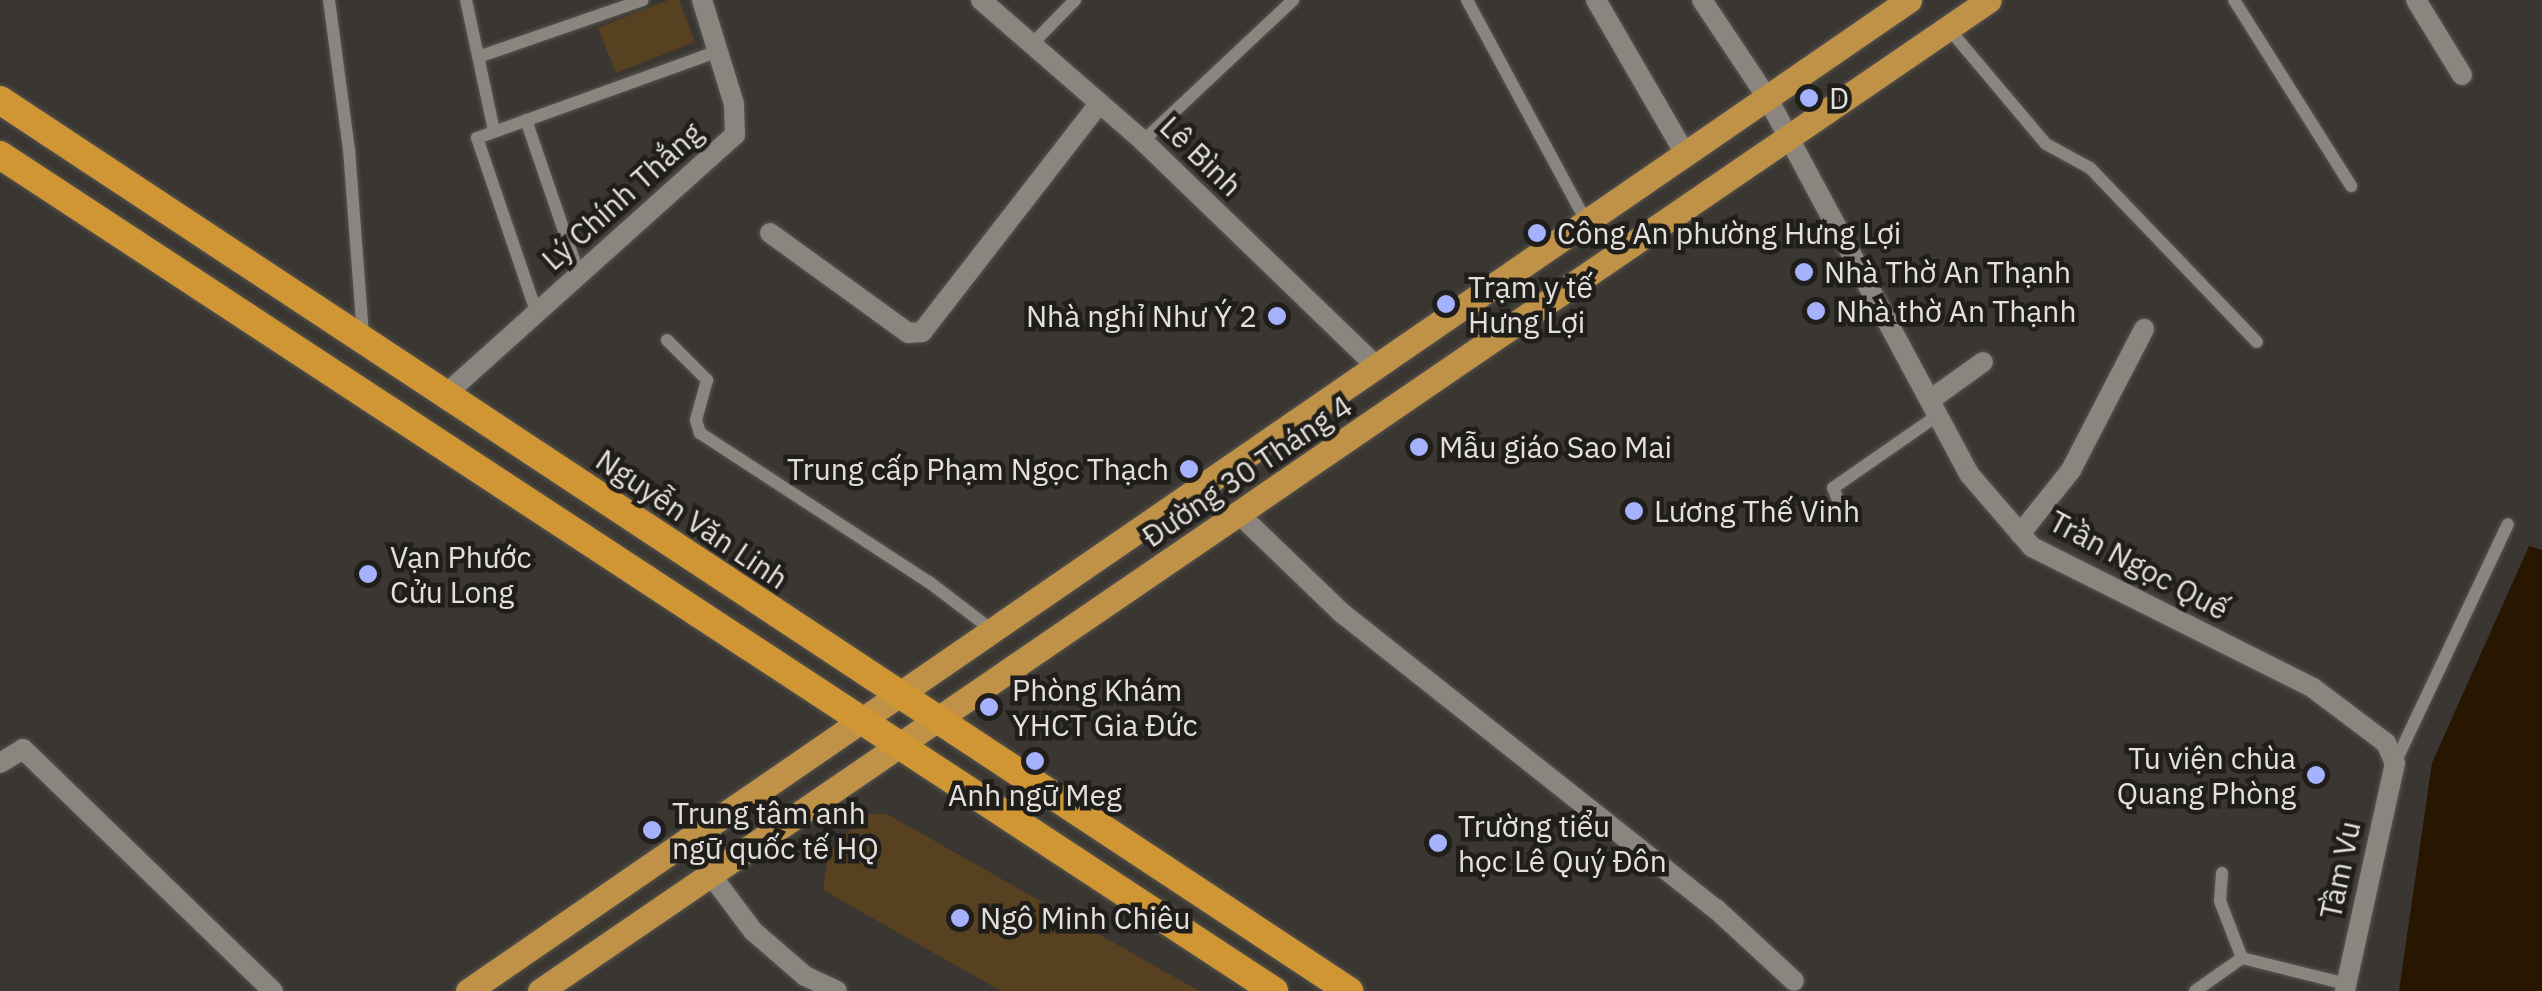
<!DOCTYPE html>
<html>
<head>
<meta charset="utf-8">
<style>
  body { margin:0 }
  #map { position:relative; width:2542px; height:991px; overflow:hidden; background:#3a3631; font-family:"IBM Plex Sans",sans-serif }
  div>[style] { position:absolute }
  [style*='--x'] { left:calc(var(--x)*1px); top:calc(var(--y)*1px); width:calc(var(--w)*1px); rotate:calc(var(--a)*1deg) }
  .green>* { inset:0; background:#584120 }
  .water>* { inset:0; background:#281600 }
  .roads { filter:drop-shadow(0 0 2px #575450) drop-shadow(0 0 2px #575450) }
  .service>* { height:12px; margin:-6px; padding:0 6px; transform-origin:6px; border-radius:6px; background:#8a857e }
  .minor>* { height:20px; margin:-10px; padding:0 10px; transform-origin:10px; border-radius:10px; background:#8a857e }
  .tertiary>* { height:20px; margin:-10px; padding:0 10px; transform-origin:10px; border-radius:10px; background:#8a857e }
  .primary>* { height:25px; margin:-12.5px; padding:0 12.5px; transform-origin:12.5px; border-radius:12.5px; background:#bf9247 }
  .trunk>* { height:28px; margin:-14px; padding:0 14px; transform-origin:14px; border-radius:14px; background:#d09634 }
  .dots>* { width:28px; height:28px; translate:-50% -50%; box-sizing:border-box; border:5px solid #201e1b; border-radius:50% }
  span { translate:-50% -50%; white-space:nowrap; text-align:center; line-height:1.15; -webkit-text-stroke:9px #201e1b; paint-order:stroke }
  .poi-label { font-size:30px; color:#e3e0dd }
  .left { translate:0 -50%; text-align:left }
  .right { translate:-100% -50%; text-align:right }
  .street-label { font-size:30px; color:#e3e0dd }
</style>
</head>
<body>
<div id="map">
  <div class="green">
    <div style="clip-path:polygon(668px 0,679px 0,695px 42px,616px 73px,598px 28px)"></div>
    <div style="clip-path:polygon(865px 814px,887px 814px,1199px 991px,1001px 991px,823px 890px,828px 854px)"></div>
  </div>
  <div class="water">
    <div style="clip-path:polygon(2529px 546px,2542px 550px,2542px 991px,2399px 991px,2432px 763px)"></div>
  </div>
  <div class="roads">
    <div class="service">
      <div style="--x:329;--y:0;--w:150;--a:82.4"></div>
      <div style="--x:349;--y:149;--w:188;--a:85.7"></div>
      <div style="--x:466;--y:0;--w:134;--a:77.9"></div>
      <div style="--x:1467;--y:0;--w:251;--a:61.7"></div>
      <div style="--x:2234;--y:0;--w:220;--a:57.8"></div>
      <div style="--x:1949;--y:29;--w:150;--a:49.9"></div>
      <div style="--x:2046;--y:144;--w:50;--a:28.6"></div>
      <div style="--x:2090;--y:168;--w:241;--a:46.2"></div>
      <div style="--x:1031;--y:45;--w:63;--a:-45.6"></div>
      <div style="--x:481;--y:56;--w:171;--a:-19.1"></div>
      <div style="--x:526;--y:120;--w:164;--a:71.1"></div>
      <div style="--x:1143;--y:141;--w:206;--a:-43.2"></div>
      <div style="--x:537;--y:314;--w:186;--a:-108.8"></div>
      <div style="--x:477;--y:138;--w:256;--a:-19.8"></div>
      <div style="--x:667;--y:340;--w:57;--a:45"></div>
      <div style="--x:707;--y:380;--w:41;--a:105.4"></div>
      <div style="--x:696;--y:420;--w:14;--a:73"></div>
      <div style="--x:700;--y:433;--w:273;--a:33.1"></div>
      <div style="--x:929;--y:582;--w:79;--a:37.3"></div>
      <div style="--x:1844;--y:516;--w:30;--a:-111"></div>
      <div style="--x:1833;--y:488;--w:128;--a:-34.8"></div>
      <div style="--x:2395;--y:763;--w:264;--a:-64.7"></div>
      <div style="--x:2222;--y:873;--w:28;--a:94"></div>
      <div style="--x:2220;--y:901;--w:61;--a:68.9"></div>
      <div style="--x:2195;--y:991;--w:57;--a:-35.1"></div>
      <div style="--x:2242;--y:958;--w:107;--a:14"></div>
    </div>
    <div class="minor">
      <div style="--x:1596;--y:0;--w:179;--a:59.9"></div>
      <div style="--x:2416;--y:0;--w:88;--a:58.5"></div>
      <div style="--x:770;--y:233;--w:170;--a:35.9"></div>
      <div style="--x:908;--y:333;--w:14;--a:-4"></div>
      <div style="--x:922;--y:332;--w:289;--a:-52.2"></div>
      <div style="--x:446;--y:394;--w:388;--a:-41.9"></div>
      <div style="--x:735;--y:135;--w:31;--a:-92"></div>
      <div style="--x:734;--y:104;--w:109;--a:-107.1"></div>
      <div style="--x:1930;--y:400;--w:65;--a:-35.6"></div>
      <div style="--x:1240;--y:515;--w:141;--a:43.9"></div>
      <div style="--x:1342;--y:613;--w:477;--a:38.4"></div>
      <div style="--x:1716;--y:909;--w:106;--a:42.7"></div>
      <div style="--x:2020;--y:534;--w:82;--a:-51.4"></div>
      <div style="--x:2071;--y:470;--w:159;--a:-62.6"></div>
      <div style="--x:0;--y:763;--w:27;--a:-31"></div>
      <div style="--x:23;--y:749;--w:348;--a:44.1"></div>
      <div style="--x:711;--y:875;--w:70;--a:53.1"></div>
      <div style="--x:753;--y:931;--w:69;--a:40.9"></div>
      <div style="--x:805;--y:976;--w:35;--a:25"></div>
    </div>
    <div class="tertiary">
      <div style="--x:981;--y:0;--w:215;--a:41"></div>
      <div style="--x:1143;--y:141;--w:321;--a:44"></div>
      <div style="--x:1702;--y:0;--w:119;--a:56.3"></div>
      <div style="--x:1768;--y:99;--w:425;--a:61.8"></div>
      <div style="--x:1969;--y:474;--w:96;--a:49.2"></div>
      <div style="--x:2032;--y:547;--w:314;--a:26.6"></div>
      <div style="--x:2313;--y:688;--w:91;--a:37"></div>
      <div style="--x:2386;--y:743;--w:22;--a:66"></div>
      <div style="--x:2395;--y:763;--w:233;--a:102.4"></div>
    </div>
    <div class="primary">
      <div style="--x:468;--y:991;--w:1749;--a:-34.52"></div>
      <div style="--x:540;--y:991;--w:1755;--a:-34.37"></div>
    </div>
    <div class="trunk">
      <div style="--x:0;--y:100;--w:1617;--a:33.44"></div>
      <div style="--x:0;--y:155;--w:1524;--a:33.27"></div>
    </div>
  </div>
  <div class="dots">
    <div style="left:1809px;top:98px;background:#a5b1fc"></div>
    <div style="left:1537px;top:233px;background:#a5b1fc"></div>
    <div style="left:1804px;top:272px;background:#a5b1fc"></div>
    <div style="left:1446px;top:304px;background:#a5b1fc"></div>
    <div style="left:1816px;top:311px;background:#a5b1fc"></div>
    <div style="left:1277px;top:316px;background:#a5b1fc"></div>
    <div style="left:1419px;top:447px;background:#a5b1fc"></div>
    <div style="left:1189px;top:469px;background:#a5b1fc"></div>
    <div style="left:1634px;top:511px;background:#a5b1fc"></div>
    <div style="left:368px;top:574px;background:#a5b1fc"></div>
    <div style="left:989px;top:707px;background:#a5b1fc"></div>
    <div style="left:1035px;top:761px;background:#a5b1fc"></div>
    <div style="left:2316px;top:775px;background:#a5b1fc"></div>
    <div style="left:652px;top:830px;background:#a5b1fc"></div>
    <div style="left:1438px;top:843px;background:#a5b1fc"></div>
    <div style="left:960px;top:918px;background:#a5b1fc"></div>
  </div>
  <div class="poi-label">
    <span class="left" style="left:1829px;top:98px">D</span>
    <span class="left" style="left:1557px;top:233px">Công An phường Hưng Lợi</span>
    <span class="left" style="left:1824px;top:272px">Nhà Thờ An Thạnh</span>
    <span class="left" style="left:1468px;top:304px">Trạm y tế<br>Hưng Lợi</span>
    <span class="left" style="left:1836px;top:311px">Nhà thờ An Thạnh</span>
    <span class="right" style="left:1257px;top:316px">Nhà nghỉ Như Ý 2</span>
    <span class="left" style="left:1439px;top:447px">Mẫu giáo Sao Mai</span>
    <span class="right" style="left:1169px;top:469px">Trung cấp Phạm Ngọc Thạch</span>
    <span class="left" style="left:1654px;top:511px">Lương Thế Vinh</span>
    <span class="left" style="left:390px;top:574px">Vạn Phước<br>Cửu Long</span>
    <span class="left" style="left:1012px;top:707px">Phòng Khám<br>YHCT Gia Đức</span>
    <span class="right" style="left:2296px;top:775px">Tu viện chùa<br>Quang Phòng</span>
    <span style="left:1035px;top:795px">Anh ngữ Meg</span>
    <span class="left" style="left:672px;top:830px">Trung tâm anh<br>ngữ quốc tế HQ</span>
    <span class="left" style="left:1458px;top:843px">Trường tiểu<br>học Lê Quý Đôn</span>
    <span class="left" style="left:980px;top:918px">Ngô Minh Chiêu</span>
  </div>
  <div class="street-label">
    <span style="left:1201px;top:156px;rotate:44deg">Lê Bình</span>
    <span style="left:622px;top:196px;rotate:-42deg">Lý Chính Thắng</span>
    <span style="left:1247px;top:471px;rotate:-34deg">Đường 30 Tháng 4</span>
    <span style="left:692px;top:519px;rotate:34deg">Nguyễn Văn Linh</span>
    <span style="left:2139px;top:565px;rotate:28deg">Trần Ngọc Quế</span>
    <span style="left:2340px;top:870px;rotate:-78deg">Tầm Vu</span>
  </div>
</div>
</body>
</html>
